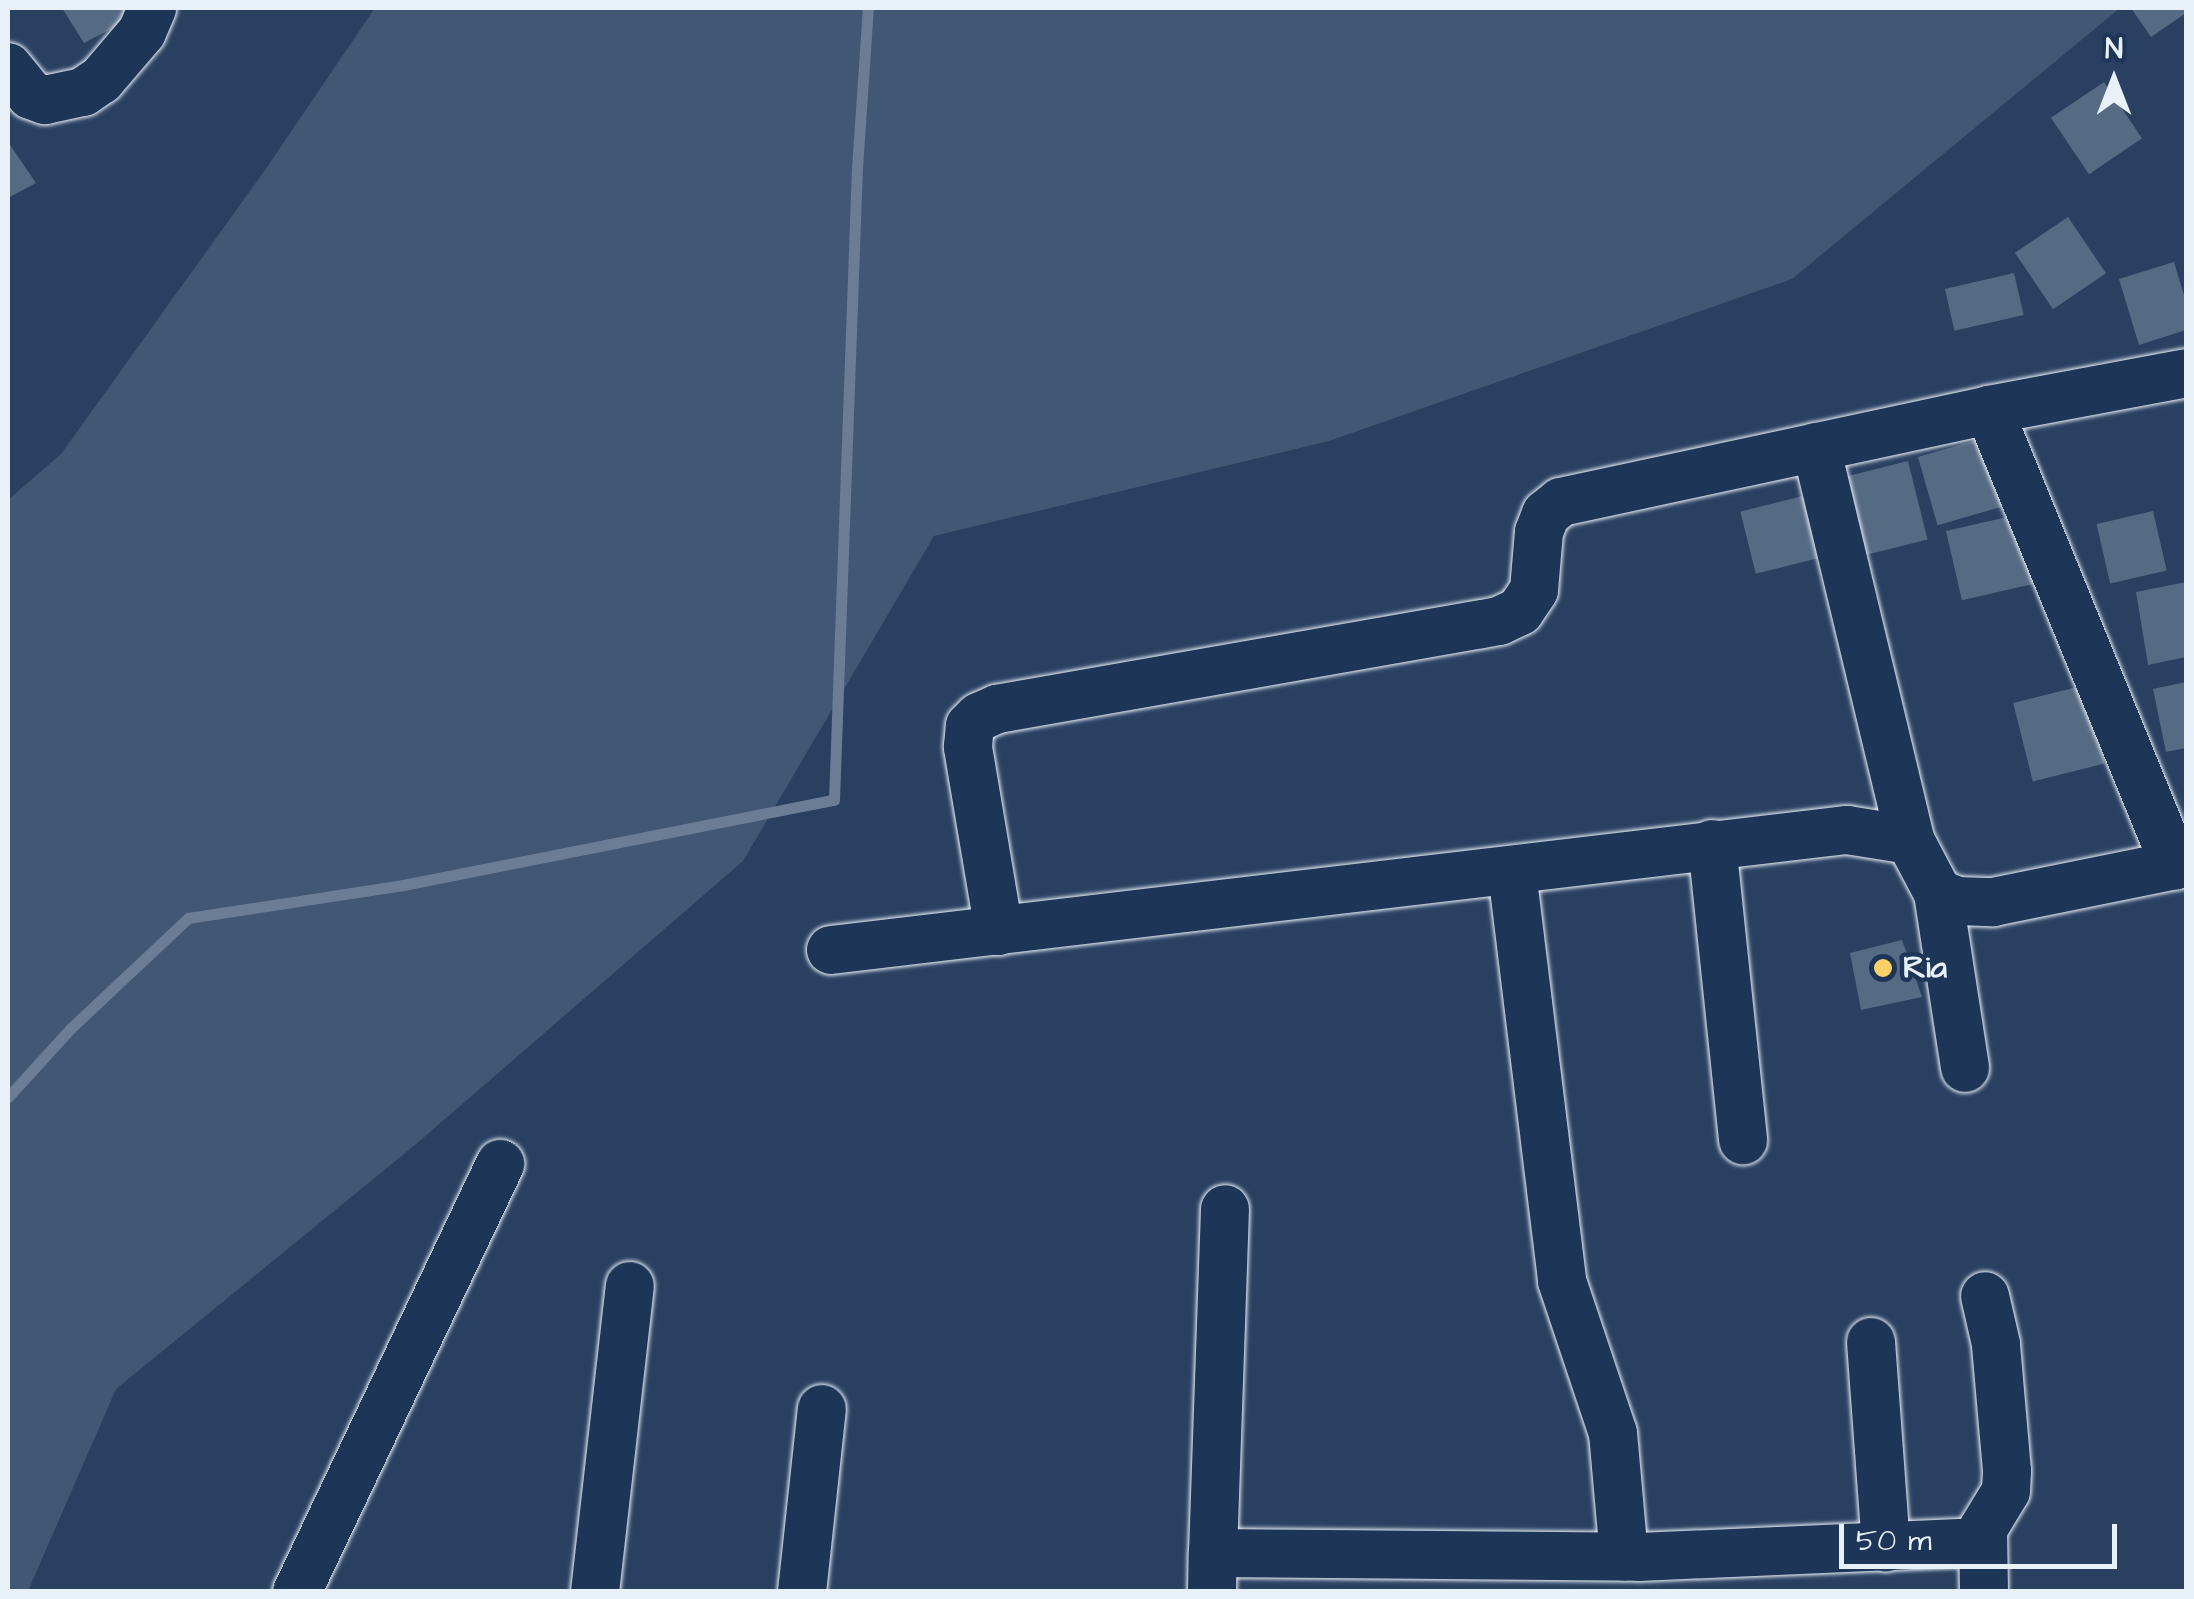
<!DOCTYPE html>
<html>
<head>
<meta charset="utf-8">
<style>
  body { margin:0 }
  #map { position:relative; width:2194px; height:1599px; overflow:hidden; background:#294061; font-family:"Architects Daughter",sans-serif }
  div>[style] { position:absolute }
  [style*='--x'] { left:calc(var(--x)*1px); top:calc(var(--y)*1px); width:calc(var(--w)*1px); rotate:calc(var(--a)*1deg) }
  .green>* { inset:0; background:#415774 }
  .stream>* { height:11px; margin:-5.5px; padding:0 5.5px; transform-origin:5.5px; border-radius:5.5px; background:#6b7c95 }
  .building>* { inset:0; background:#556a83; transform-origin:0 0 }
  .roads { filter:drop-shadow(0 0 2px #e8f1f8) drop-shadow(0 0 2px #e8f1f8) }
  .minor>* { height:48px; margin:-24px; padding:0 24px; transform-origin:24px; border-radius:24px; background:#1d3557 }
  .dots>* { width:28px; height:28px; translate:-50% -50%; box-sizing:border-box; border:5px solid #1d3557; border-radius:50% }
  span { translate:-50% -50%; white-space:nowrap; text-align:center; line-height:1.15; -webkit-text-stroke:9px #1d3557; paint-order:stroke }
  .poi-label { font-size:32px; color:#e8f1f8; font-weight:700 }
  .left { translate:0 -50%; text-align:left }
  .frame { position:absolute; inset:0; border:10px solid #e8f1f8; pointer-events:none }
  .north { position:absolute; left:2064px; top:30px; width:100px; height:100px; -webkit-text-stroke:8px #1d3557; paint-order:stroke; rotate:0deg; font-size:28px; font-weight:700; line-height:40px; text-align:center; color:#e8f1f8 }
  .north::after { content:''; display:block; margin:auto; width:35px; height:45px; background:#e8f1f8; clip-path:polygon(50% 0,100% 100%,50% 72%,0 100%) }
  .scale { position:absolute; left:1839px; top:1524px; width:278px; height:45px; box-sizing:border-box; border:5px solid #e8f1f8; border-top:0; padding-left:12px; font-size:30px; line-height:35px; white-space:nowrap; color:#e8f1f8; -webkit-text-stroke:8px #1d3557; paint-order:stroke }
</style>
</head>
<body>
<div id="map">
  <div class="green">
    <div style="clip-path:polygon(375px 8px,2120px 8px,1792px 279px,1329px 441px,934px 536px,743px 861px,415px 1145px,116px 1389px,28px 1591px,8px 1591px,8px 500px,61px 454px,265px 170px)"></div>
  </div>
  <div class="stream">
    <div style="--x:8;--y:1097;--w:93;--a:-47.6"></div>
    <div style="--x:71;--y:1028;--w:161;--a:-43.2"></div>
    <div style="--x:188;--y:918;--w:218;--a:-8.7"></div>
    <div style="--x:403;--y:885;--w:439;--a:-11.2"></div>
    <div style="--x:834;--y:800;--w:632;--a:-87.92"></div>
    <div style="--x:857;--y:168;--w:160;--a:-86.1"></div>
  </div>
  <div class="building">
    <div style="clip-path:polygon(62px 8px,142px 8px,144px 12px,84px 43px)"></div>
    <div style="clip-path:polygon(2131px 8px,2186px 8px,2186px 13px,2151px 37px)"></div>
    <div style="left:2104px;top:82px;width:68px;height:64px;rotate:56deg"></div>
    <div style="clip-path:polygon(8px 142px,36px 183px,8px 198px)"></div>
    <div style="left:2068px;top:217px;width:68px;height:64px;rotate:56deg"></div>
    <div style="clip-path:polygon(2174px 262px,2186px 302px,2186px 330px,2139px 345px,2119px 279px)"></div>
    <div style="left:2014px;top:273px;width:43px;height:71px;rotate:77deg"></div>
    <div style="left:1991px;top:436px;width:71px;height:76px;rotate:74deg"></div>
    <div style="left:1908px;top:461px;width:81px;height:75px;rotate:76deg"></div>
    <div style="left:1815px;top:493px;width:64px;height:77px;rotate:76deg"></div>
    <div style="left:2153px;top:511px;width:61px;height:58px;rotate:77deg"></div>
    <div style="left:2020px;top:514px;width:71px;height:76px;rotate:77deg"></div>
    <div style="clip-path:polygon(2186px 582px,2186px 657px,2148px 665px,2136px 592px)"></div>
    <div style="clip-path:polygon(2186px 682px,2186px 748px,2166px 752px,2153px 689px)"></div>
    <div style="left:2085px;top:685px;width:81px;height:74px;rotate:76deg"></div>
    <div style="clip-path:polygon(1902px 940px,1922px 997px,1861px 1010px,1850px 953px)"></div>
  </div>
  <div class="roads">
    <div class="minor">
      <div style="--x:8;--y:67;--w:36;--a:51"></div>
      <div style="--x:31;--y:95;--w:15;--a:20"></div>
      <div style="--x:45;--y:100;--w:39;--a:-12"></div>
      <div style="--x:83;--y:92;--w:22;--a:-34"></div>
      <div style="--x:101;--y:80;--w:63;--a:-49.5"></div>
      <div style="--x:142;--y:32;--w:26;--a:-67"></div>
      <div style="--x:1989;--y:410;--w:492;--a:67.8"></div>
      <div style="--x:1816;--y:447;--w:404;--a:76.5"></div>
      <div style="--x:1712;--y:844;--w:298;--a:84"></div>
      <div style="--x:1512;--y:872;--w:412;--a:83"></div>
      <div style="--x:1562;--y:1281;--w:160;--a:71.5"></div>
      <div style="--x:1613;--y:1433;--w:124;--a:84.9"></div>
      <div style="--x:1938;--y:893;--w:177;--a:81.2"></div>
      <div style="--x:999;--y:931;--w:187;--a:-99.6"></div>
      <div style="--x:968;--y:747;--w:21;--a:-85"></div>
      <div style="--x:970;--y:726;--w:13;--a:-45"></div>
      <div style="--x:979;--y:717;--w:20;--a:-24"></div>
      <div style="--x:997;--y:709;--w:510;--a:-9.94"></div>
      <div style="--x:1499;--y:621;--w:23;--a:-25"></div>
      <div style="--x:1520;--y:611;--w:25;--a:-56"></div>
      <div style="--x:1534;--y:590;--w:58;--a:-85.1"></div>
      <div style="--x:1539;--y:532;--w:19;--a:-69"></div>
      <div style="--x:1546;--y:514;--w:19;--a:-39"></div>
      <div style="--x:1561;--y:502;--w:438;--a:-12.1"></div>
      <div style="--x:1989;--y:410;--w:200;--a:-10.6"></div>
      <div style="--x:831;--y:950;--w:1023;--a:-6.74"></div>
      <div style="--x:1847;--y:830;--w:64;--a:9"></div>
      <div style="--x:1910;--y:840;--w:60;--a:62.2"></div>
      <div style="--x:1938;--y:893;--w:21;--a:23"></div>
      <div style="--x:1957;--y:901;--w:36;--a:2"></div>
      <div style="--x:1993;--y:902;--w:197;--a:-11.4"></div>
      <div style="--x:1871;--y:1342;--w:206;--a:85.8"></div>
      <div style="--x:1213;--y:1553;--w:344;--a:-88"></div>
      <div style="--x:297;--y:1592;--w:474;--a:-64.6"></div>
      <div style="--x:595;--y:1592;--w:308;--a:-83.5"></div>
      <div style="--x:802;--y:1592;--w:184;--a:-83.8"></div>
      <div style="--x:1212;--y:1592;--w:39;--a:-89"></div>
      <div style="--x:1213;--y:1553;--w:426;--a:0.5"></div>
      <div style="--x:1639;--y:1557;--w:343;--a:-2.5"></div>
      <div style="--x:1984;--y:1592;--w:63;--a:-90.9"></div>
      <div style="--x:1983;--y:1529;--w:44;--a:-58.8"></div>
      <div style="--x:2006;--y:1491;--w:20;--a:-87"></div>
      <div style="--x:2007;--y:1471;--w:127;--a:-95"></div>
      <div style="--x:1996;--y:1344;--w:49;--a:-102.9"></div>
    </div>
  </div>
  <div class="dots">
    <div style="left:1883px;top:968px;background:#ffd166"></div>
  </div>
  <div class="poi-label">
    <span class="left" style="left:1903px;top:968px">Ria</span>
  </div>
  <div class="frame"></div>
  <div class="north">N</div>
  <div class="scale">50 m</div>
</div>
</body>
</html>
